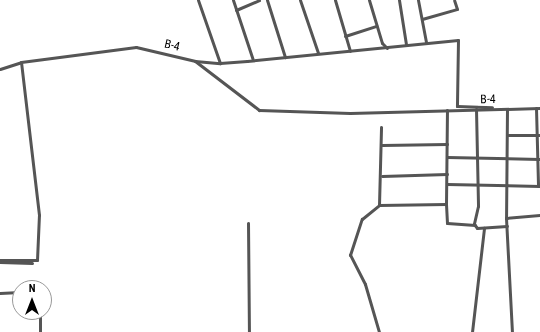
<!DOCTYPE html>
<html>
<head>
<meta charset="utf-8">
<style>
  body { margin:0 }
  #map { position:relative; width:540px; height:332px; overflow:hidden; background:#fff; font-family:"Roboto Condensed",sans-serif }
  div>[style] { position:absolute }
  [style*='--x'] { left:calc(var(--x)*1px); top:calc(var(--y)*1px); width:calc(var(--w)*1px); rotate:calc(var(--a)*1deg) }
  .minor>* { height:3px; margin:-1.5px; padding:0 1.5px; transform-origin:1.5px; border-radius:1.5px; background:#555 }
  span { translate:-50% -50%; white-space:nowrap; text-align:center; line-height:1.15; -webkit-text-stroke:4px #fff; paint-order:stroke }
  .street-label { font-size:12px; color:#000 }
  .north { position:absolute; left:12px; top:280px; width:40px; height:40px; box-sizing:border-box; background:#fff; border:1px solid #999; border-radius:50%; rotate:0deg; font-size:11px; font-weight:700; line-height:16px; text-align:center; color:#000 }
  .north::after { content:''; display:block; margin:auto; width:14px; height:18px; background:#000; clip-path:polygon(50% 0,100% 100%,50% 72%,0 100%) }
</style>
</head>
<body>
<div id="map">
  <div class="minor">
    <div style="--x:198;--y:0;--w:67;--a:70.8"></div>
    <div style="--x:233;--y:0;--w:63;--a:71.6"></div>
    <div style="--x:267;--y:0;--w:60;--a:72.5"></div>
    <div style="--x:300;--y:0;--w:56;--a:71.2"></div>
    <div style="--x:335;--y:0;--w:53;--a:73.6"></div>
    <div style="--x:369;--y:0;--w:45;--a:73.2"></div>
    <div style="--x:382;--y:43;--w:7;--a:45"></div>
    <div style="--x:399;--y:0;--w:45;--a:81"></div>
    <div style="--x:418;--y:0;--w:43;--a:79.2"></div>
    <div style="--x:236;--y:10;--w:25;--a:-23"></div>
    <div style="--x:422;--y:19;--w:36;--a:-16"></div>
    <div style="--x:457;--y:9;--w:9;--a:-108"></div>
    <div style="--x:345;--y:36;--w:33;--a:-18"></div>
    <div style="--x:195;--y:61;--w:25;--a:5"></div>
    <div style="--x:220;--y:63;--w:27;--a:-4"></div>
    <div style="--x:247;--y:61;--w:212;--a:-5.7"></div>
    <div style="--x:458;--y:40;--w:66;--a:90.9"></div>
    <div style="--x:457;--y:106;--w:35;--a:2"></div>
    <div style="--x:0;--y:69;--w:22;--a:-18"></div>
    <div style="--x:536;--y:108;--w:78;--a:88.5"></div>
    <div style="--x:476;--y:109;--w:97;--a:88.8"></div>
    <div style="--x:478;--y:206;--w:18;--a:103"></div>
    <div style="--x:474;--y:224;--w:5;--a:53"></div>
    <div style="--x:477;--y:228;--w:30;--a:-4"></div>
    <div style="--x:507;--y:109;--w:109;--a:90.5"></div>
    <div style="--x:506;--y:218;--w:114;--a:87"></div>
    <div style="--x:508;--y:135;--w:32;--a:0"></div>
    <div style="--x:382;--y:145;--w:65;--a:-0.9"></div>
    <div style="--x:447;--y:157;--w:93;--a:1.2"></div>
    <div style="--x:382;--y:176;--w:65;--a:-1.8"></div>
    <div style="--x:447;--y:184;--w:93;--a:1.2"></div>
    <div style="--x:446;--y:204;--w:19;--a:87"></div>
    <div style="--x:447;--y:223;--w:28;--a:4"></div>
    <div style="--x:379;--y:205;--w:78;--a:-88.5"></div>
    <div style="--x:506;--y:218;--w:34;--a:-5"></div>
    <div style="--x:248;--y:223;--w:109;--a:89.5"></div>
    <div style="--x:0;--y:260;--w:37;--a:0"></div>
    <div style="--x:37;--y:260;--w:45;--a:-87.5"></div>
    <div style="--x:39;--y:215;--w:154;--a:-96.7"></div>
    <div style="--x:21;--y:62;--w:116;--a:-7.4"></div>
    <div style="--x:136;--y:47;--w:61;--a:13.3"></div>
    <div style="--x:195;--y:61;--w:81;--a:37.4"></div>
    <div style="--x:259;--y:110;--w:91;--a:1.9"></div>
    <div style="--x:350;--y:113;--w:190;--a:-1.5"></div>
    <div style="--x:0;--y:262;--w:32;--a:2"></div>
    <div style="--x:0;--y:293;--w:20;--a:-3"></div>
    <div style="--x:40;--y:312;--w:20;--a:90"></div>
    <div style="--x:379;--y:332;--w:50;--a:-106.3"></div>
    <div style="--x:365;--y:284;--w:33;--a:-117"></div>
    <div style="--x:350;--y:255;--w:38;--a:-72"></div>
    <div style="--x:362;--y:219;--w:22;--a:-39"></div>
    <div style="--x:379;--y:205;--w:67;--a:-0.9"></div>
    <div style="--x:446;--y:204;--w:94;--a:-89.4"></div>
    <div style="--x:472;--y:332;--w:105;--a:-83.4"></div>
  </div>
  <div class="street-label">
    <span style="left:172px;top:46px;rotate:13deg">B-4</span>
    <span style="left:488px;top:100px;rotate:-1deg">B-4</span>
  </div>
  <div class="north">N</div>
</div>
</body>
</html>
